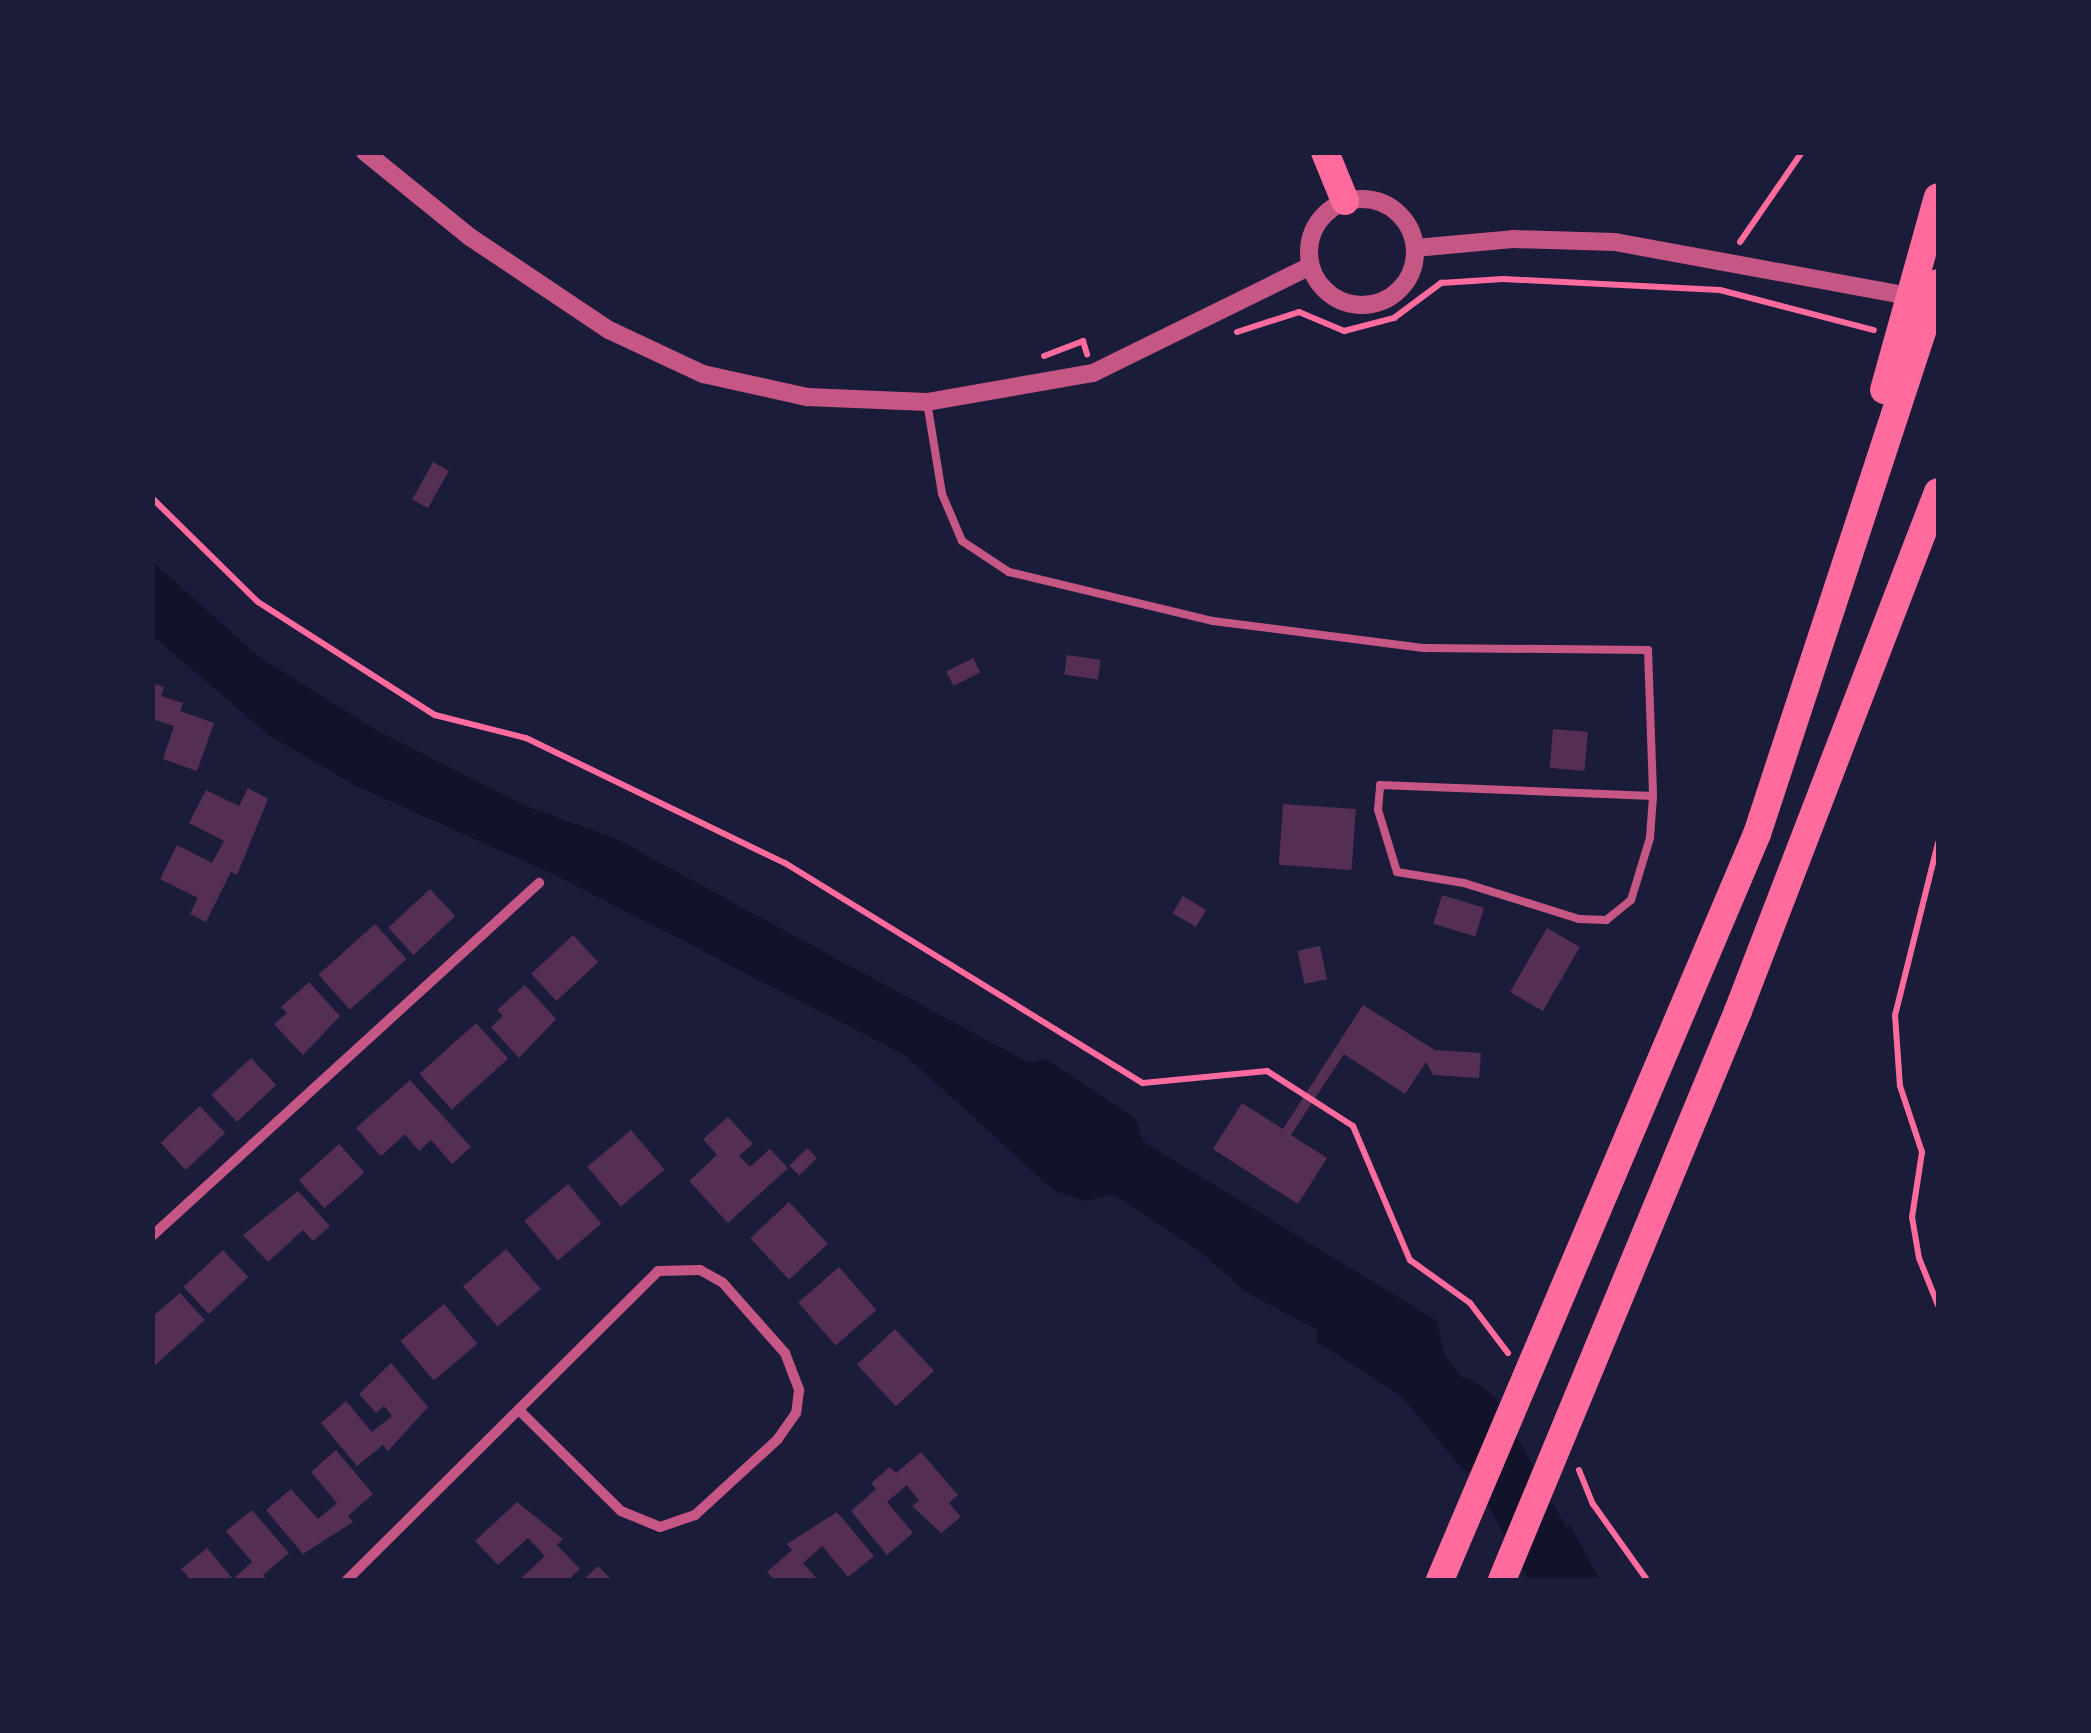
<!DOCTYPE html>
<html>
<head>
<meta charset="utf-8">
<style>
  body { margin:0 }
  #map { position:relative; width:2091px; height:1733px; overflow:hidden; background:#1b1b3a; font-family:"Fira Sans Condensed",sans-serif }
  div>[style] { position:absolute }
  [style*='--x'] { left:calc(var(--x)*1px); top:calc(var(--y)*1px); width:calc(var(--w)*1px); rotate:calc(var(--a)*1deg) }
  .water>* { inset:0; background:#12122b }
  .river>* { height:58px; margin:-29px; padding:0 29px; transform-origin:29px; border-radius:29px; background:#12122b }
  .building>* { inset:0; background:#542f53; transform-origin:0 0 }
  .path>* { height:6px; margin:-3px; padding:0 3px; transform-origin:3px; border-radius:3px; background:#ff6b9d }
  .service>* { height:8px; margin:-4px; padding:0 4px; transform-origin:4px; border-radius:4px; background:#c65784 }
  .minor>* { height:10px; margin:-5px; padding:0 5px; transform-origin:5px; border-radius:5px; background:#c65784 }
  .tertiary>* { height:18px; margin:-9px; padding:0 9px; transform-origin:9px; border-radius:9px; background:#c65784 }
  .tertiary>.ring { margin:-9px; padding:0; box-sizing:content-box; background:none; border:18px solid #c65784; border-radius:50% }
  .trunk>* { height:28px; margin:-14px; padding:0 14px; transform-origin:14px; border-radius:14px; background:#ff6b9d }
  span { translate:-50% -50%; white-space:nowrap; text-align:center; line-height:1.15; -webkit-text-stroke:10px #1b1b3a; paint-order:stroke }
  .frame { position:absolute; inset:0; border:155px solid #1b1b3a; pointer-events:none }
</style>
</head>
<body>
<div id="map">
  <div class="water">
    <div style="clip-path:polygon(152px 561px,258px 656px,378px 731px,523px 805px,614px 838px,1029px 1063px,1046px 1059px,1135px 1118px,1144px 1142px,1437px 1321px,1445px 1356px,1492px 1416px,1467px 1474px,1402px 1397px,1316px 1341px,1317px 1330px,1246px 1292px,1197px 1249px,1114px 1195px,1084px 1201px,1053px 1190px,905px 1055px,555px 875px,354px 785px,269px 735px,153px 636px)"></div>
    <div style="clip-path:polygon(1569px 1524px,1600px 1580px,1545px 1580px)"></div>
  </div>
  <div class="river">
    <div style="--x:1461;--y:1407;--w:16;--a:40"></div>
    <div style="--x:1473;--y:1417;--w:186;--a:61.4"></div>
  </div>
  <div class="building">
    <div style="left:433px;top:462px;width:18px;height:43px;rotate:29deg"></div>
    <div style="left:1067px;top:655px;width:34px;height:20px;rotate:8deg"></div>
    <div style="left:973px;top:658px;width:16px;height:30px;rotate:63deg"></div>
    <div style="clip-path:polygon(152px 683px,164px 687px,161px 696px,183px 703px,180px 711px,214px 723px,197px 771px,163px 759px,174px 726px,152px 719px)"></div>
    <div style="left:1553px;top:729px;width:35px;height:39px;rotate:5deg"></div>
    <div style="clip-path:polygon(248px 788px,268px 799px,237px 875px,231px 872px,206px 922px,190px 914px,198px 898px,160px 879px,177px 845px,212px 863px,224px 841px,189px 823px,206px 790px,239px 806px)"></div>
    <div style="left:1283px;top:804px;width:73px;height:61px;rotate:4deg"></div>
    <div style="left:430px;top:889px;width:37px;height:57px;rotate:47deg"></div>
    <div style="left:1442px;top:895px;width:44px;height:30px;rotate:17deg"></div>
    <div style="left:1183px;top:896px;width:27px;height:20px;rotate:31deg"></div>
    <div style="left:375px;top:924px;width:47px;height:76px;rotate:48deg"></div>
    <div style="left:1547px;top:928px;width:38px;height:74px;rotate:30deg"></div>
    <div style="left:573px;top:935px;width:37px;height:57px;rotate:47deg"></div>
    <div style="left:1320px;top:946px;width:34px;height:23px;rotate:78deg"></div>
    <div style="clip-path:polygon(309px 982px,340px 1016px,303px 1055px,274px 1024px,287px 1013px,281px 1007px)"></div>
    <div style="clip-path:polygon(525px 985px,556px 1019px,519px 1058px,491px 1027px,503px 1016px,497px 1010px)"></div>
    <div style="clip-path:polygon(1363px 1005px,1435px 1050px,1481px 1053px,1479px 1078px,1433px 1075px,1426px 1062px,1405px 1094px,1344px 1054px,1291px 1135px,1327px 1158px,1298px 1204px,1213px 1149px,1242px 1103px,1283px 1129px)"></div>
    <div style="left:476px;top:1023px;width:48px;height:76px;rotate:48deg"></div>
    <div style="left:251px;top:1058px;width:37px;height:54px;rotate:47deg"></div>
    <div style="clip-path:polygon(410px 1080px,471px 1147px,452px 1164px,431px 1140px,419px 1151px,405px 1134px,381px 1156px,356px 1128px)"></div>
    <div style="left:200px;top:1106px;width:37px;height:54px;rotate:47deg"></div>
    <div style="clip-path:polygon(728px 1117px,753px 1144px,739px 1156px,750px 1167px,770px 1149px,788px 1168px,728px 1223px,689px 1181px,717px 1155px,703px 1139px)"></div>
    <div style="left:631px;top:1130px;width:52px;height:57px;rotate:50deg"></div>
    <div style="left:339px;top:1144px;width:38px;height:54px;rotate:48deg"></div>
    <div style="left:807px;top:1148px;width:14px;height:25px;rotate:45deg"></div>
    <div style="left:568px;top:1184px;width:52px;height:57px;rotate:50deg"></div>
    <div style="clip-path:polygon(298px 1191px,330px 1226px,313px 1241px,303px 1230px,268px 1262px,243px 1235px)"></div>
    <div style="left:789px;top:1202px;width:57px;height:53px;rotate:47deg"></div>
    <div style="left:506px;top:1249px;width:53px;height:57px;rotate:49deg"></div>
    <div style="left:223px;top:1250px;width:37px;height:54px;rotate:47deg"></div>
    <div style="left:839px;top:1267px;width:57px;height:54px;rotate:49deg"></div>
    <div style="clip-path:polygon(180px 1293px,205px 1320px,152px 1368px,152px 1317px)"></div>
    <div style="left:444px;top:1304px;width:52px;height:57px;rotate:50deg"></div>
    <div style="left:895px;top:1329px;width:57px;height:52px;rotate:47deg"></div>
    <div style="clip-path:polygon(391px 1363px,428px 1407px,388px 1451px,383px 1445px,357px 1466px,321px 1423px,346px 1401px,372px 1432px,392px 1416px,384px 1406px,376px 1413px,359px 1394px)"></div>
    <div style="clip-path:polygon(336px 1450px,373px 1494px,348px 1516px,353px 1522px,303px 1554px,266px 1510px,291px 1489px,318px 1519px,337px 1503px,311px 1472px)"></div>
    <div style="clip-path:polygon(921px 1452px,958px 1495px,949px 1503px,961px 1517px,941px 1533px,912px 1506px,919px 1501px,907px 1485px,887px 1502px,913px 1533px,887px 1555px,851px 1511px,876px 1489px,871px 1483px,890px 1467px,896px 1473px)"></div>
    <div style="clip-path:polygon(517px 1502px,563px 1539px,557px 1545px,580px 1569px,568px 1580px,519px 1580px,545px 1556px,528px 1538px,498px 1565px,475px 1541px)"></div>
    <div style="clip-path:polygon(252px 1510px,289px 1553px,263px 1575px,268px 1580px,191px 1580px,181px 1569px,207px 1548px,233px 1579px,252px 1562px,226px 1531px)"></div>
    <div style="clip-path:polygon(837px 1512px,874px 1556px,848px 1577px,822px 1546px,803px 1563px,818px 1580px,774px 1580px,767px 1572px,792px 1550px,787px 1544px)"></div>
    <div style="clip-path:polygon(598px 1566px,612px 1580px,583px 1580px)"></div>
  </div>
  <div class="path">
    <div style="--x:1740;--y:242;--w:109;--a:-55.4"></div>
    <div style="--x:1237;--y:332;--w:65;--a:-17.9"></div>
    <div style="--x:1299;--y:312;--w:49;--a:22.9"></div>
    <div style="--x:1344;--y:331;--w:52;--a:-14.6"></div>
    <div style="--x:1394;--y:318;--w:59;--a:-36.7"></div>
    <div style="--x:1441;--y:283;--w:62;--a:-3.7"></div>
    <div style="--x:1503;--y:279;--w:217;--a:2.9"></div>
    <div style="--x:1720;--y:290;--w:159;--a:14.6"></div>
    <div style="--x:1044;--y:356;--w:42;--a:-21"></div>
    <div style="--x:1083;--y:341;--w:14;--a:73"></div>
    <div style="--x:152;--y:498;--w:148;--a:44.5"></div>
    <div style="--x:258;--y:602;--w:210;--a:32.6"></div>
    <div style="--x:435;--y:715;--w:94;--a:14.2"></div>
    <div style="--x:526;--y:738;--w:288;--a:25.8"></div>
    <div style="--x:785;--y:863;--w:420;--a:31.6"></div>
    <div style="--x:1143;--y:1083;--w:125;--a:-5.5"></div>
    <div style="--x:1267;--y:1071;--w:102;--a:32.6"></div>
    <div style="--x:1353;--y:1126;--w:146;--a:67"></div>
    <div style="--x:1410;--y:1260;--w:74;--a:35.6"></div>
    <div style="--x:1470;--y:1303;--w:63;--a:52.8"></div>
    <div style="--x:1938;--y:843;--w:177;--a:104"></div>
    <div style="--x:1895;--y:1015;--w:71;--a:86"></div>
    <div style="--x:1900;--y:1086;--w:70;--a:71.6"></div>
    <div style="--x:1922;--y:1152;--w:66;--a:98.7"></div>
    <div style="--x:1912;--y:1217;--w:42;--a:80.3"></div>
    <div style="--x:1919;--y:1258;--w:51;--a:68"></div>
    <div style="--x:1579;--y:1470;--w:37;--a:68"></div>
    <div style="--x:1593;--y:1504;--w:93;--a:54.6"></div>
  </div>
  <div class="service">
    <div style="--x:927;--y:402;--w:93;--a:80.7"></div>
    <div style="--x:942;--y:494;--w:51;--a:66.9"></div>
    <div style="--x:962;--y:541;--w:56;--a:33.4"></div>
    <div style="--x:1009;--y:572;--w:210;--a:13.5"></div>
    <div style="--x:1213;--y:621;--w:214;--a:7.3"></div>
    <div style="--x:1425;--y:648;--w:223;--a:0.5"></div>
    <div style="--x:1648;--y:650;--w:146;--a:88"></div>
    <div style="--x:1653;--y:796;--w:42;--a:94.1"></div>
    <div style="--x:1650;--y:838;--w:65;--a:107"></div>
    <div style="--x:1631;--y:900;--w:32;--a:141"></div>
    <div style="--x:1606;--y:920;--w:27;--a:-178"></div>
    <div style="--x:1579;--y:919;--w:121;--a:-162.6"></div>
    <div style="--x:1464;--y:883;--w:68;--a:-170.7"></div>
    <div style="--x:1397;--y:872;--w:65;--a:-107"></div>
    <div style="--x:1378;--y:810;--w:25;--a:-85"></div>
    <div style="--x:1380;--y:785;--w:273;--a:2.3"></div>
  </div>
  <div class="minor">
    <div style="--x:152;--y:1236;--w:524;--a:-42.37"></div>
    <div style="--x:347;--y:1580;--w:438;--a:-44.8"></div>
    <div style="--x:658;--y:1271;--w:42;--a:-1.4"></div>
    <div style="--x:700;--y:1270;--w:26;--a:29"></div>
    <div style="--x:723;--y:1283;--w:94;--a:48.5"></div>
    <div style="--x:785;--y:1353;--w:40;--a:69"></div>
    <div style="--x:799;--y:1390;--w:23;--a:97"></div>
    <div style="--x:796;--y:1413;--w:32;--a:125"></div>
    <div style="--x:778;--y:1439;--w:113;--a:137.5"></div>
    <div style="--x:695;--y:1515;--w:37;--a:161"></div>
    <div style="--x:660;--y:1527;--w:42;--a:-157.7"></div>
    <div style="--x:621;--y:1511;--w:144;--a:-135.3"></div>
  </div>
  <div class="tertiary">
    <div style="--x:365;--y:152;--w:135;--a:39"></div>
    <div style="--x:470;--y:237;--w:167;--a:33.8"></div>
    <div style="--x:609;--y:330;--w:104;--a:25.1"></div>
    <div style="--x:703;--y:374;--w:107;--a:12.5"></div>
    <div style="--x:807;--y:397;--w:120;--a:2.4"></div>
    <div style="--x:927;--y:402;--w:169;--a:-9.9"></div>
    <div style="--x:1093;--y:373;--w:242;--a:-26.2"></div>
    <div class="ring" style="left:1309px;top:199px;width:88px;height:88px"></div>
    <div style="--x:1415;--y:248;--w:98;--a:-5.2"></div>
    <div style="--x:1513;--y:239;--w:102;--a:1.7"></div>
    <div style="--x:1615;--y:242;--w:309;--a:10.4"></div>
  </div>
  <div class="trunk">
    <div style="--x:1325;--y:152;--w:53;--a:67.8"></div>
    <div style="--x:1884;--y:390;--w:200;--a:-74.4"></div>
    <div style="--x:1440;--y:1580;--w:811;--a:-66.98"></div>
    <div style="--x:1757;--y:834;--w:580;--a:-71.81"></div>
    <div style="--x:1502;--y:1580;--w:616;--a:-67.47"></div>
    <div style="--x:1738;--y:1011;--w:556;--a:-68.93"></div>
  </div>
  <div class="frame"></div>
</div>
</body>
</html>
